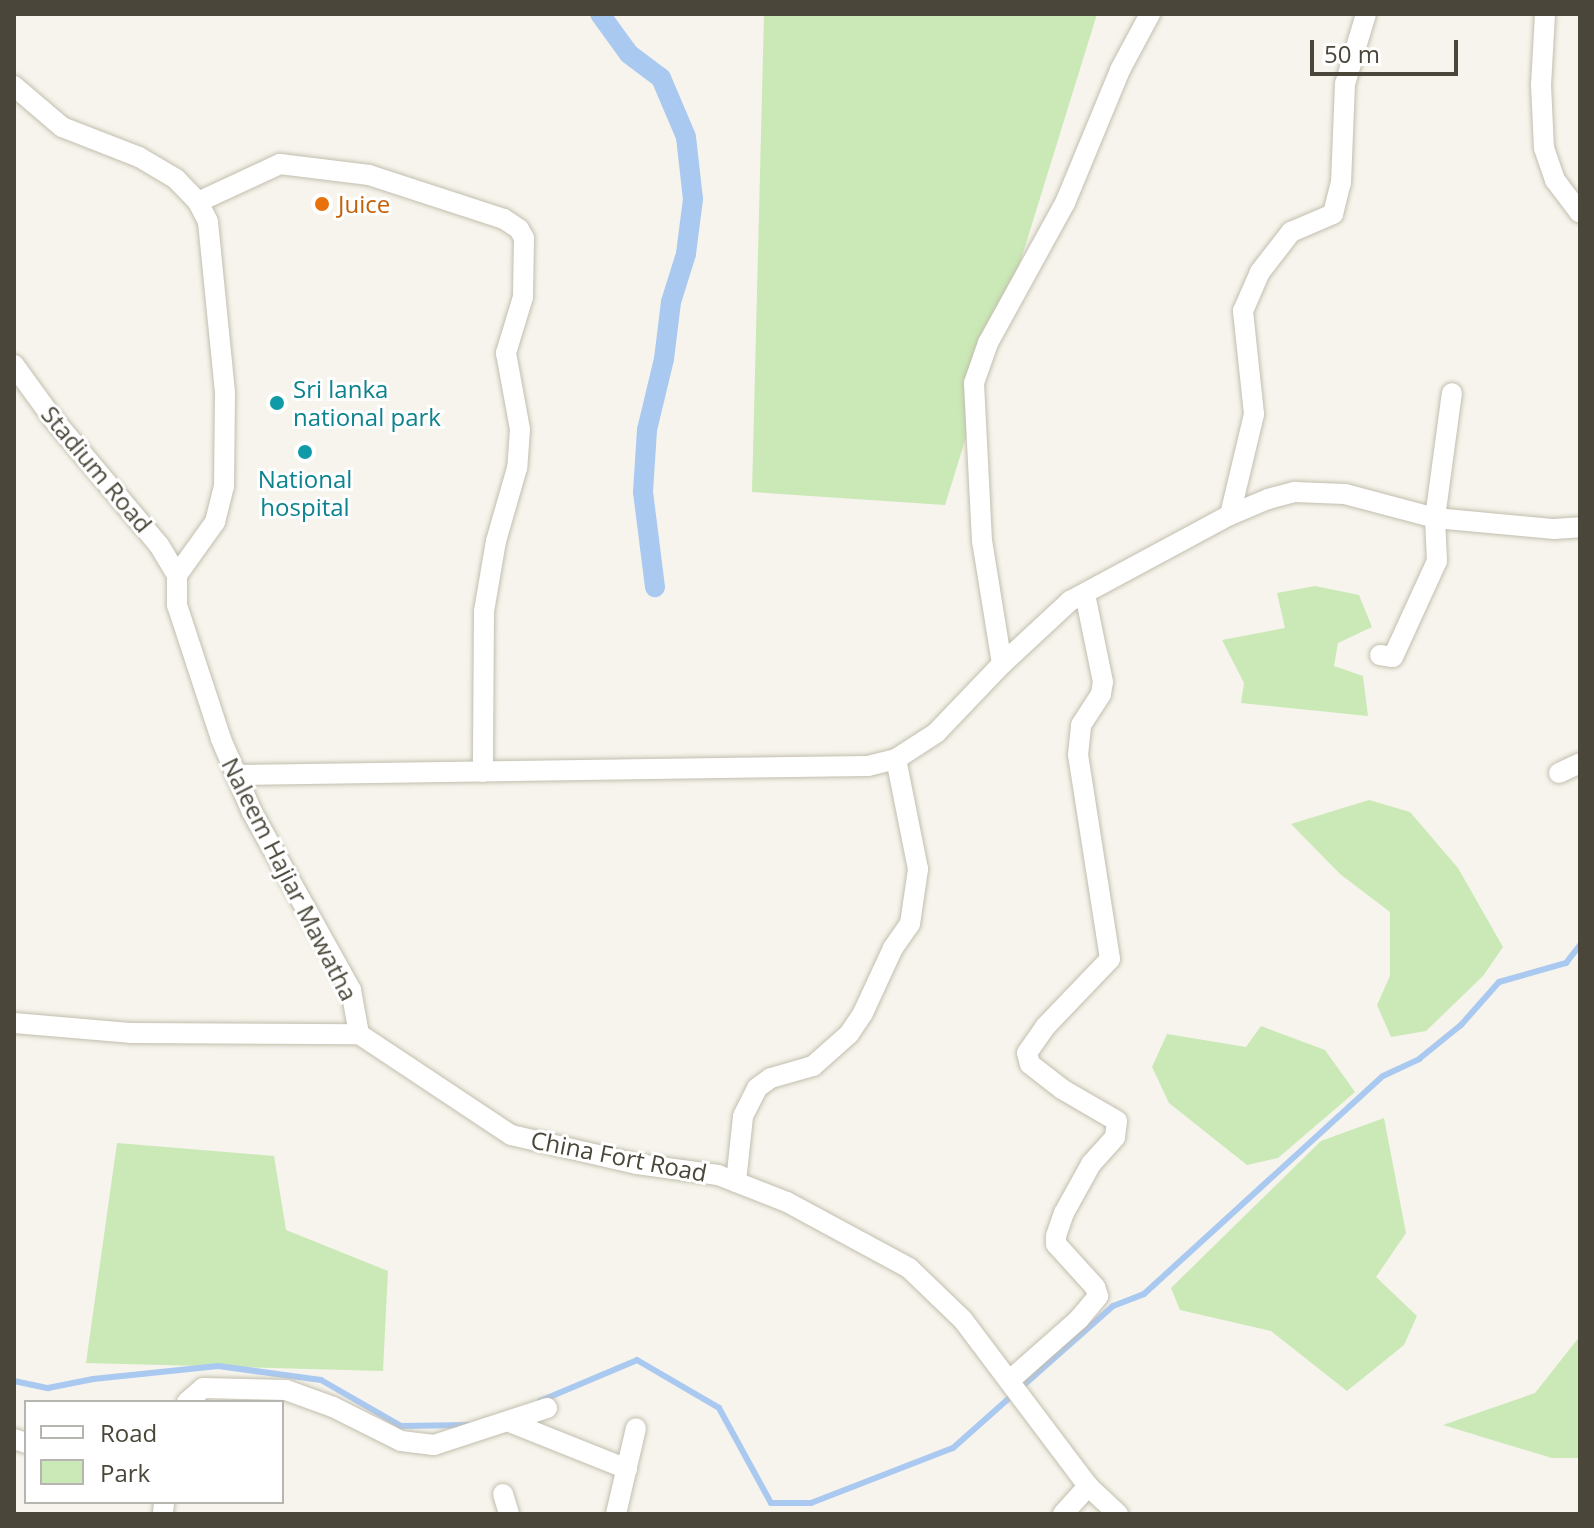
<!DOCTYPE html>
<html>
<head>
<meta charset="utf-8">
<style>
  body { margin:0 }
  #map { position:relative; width:1594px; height:1528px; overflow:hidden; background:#f6f4ec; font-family:"Open Sans",sans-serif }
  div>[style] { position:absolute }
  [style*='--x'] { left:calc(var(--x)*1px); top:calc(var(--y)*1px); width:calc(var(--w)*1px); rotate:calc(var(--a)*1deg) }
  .green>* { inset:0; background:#cae9b6 }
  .stream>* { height:6px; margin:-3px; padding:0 3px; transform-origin:3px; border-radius:3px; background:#aac9f1 }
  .canal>* { height:20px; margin:-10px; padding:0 10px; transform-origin:10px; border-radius:10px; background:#aac9f1 }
  .roads { filter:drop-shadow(0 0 2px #c2beae) drop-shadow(0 0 2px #c2beae) }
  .minor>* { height:20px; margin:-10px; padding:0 10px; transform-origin:10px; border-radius:10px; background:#fff }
  .dots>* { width:22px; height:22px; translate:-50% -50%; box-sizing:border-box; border:4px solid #fff; border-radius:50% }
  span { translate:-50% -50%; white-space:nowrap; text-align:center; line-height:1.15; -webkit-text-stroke:6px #fff; paint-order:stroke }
  .food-label { font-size:24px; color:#c56008 }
  .left { translate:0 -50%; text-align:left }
  .culture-label { font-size:24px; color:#0d838f }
  .street-label { font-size:24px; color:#4a4639 }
  .frame { position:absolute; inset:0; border:16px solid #4a4639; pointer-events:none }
  .legend { position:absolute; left:24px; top:1400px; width:260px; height:104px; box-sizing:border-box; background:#fff; border:2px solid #b7b5b0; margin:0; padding:10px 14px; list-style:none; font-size:24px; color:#4a4639 }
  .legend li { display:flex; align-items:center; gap:16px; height:40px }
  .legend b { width:40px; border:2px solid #b7b5b0 }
  .scale { position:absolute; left:1310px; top:40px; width:148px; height:36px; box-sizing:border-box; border:4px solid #4a4639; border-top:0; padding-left:10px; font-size:24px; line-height:28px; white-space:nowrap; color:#4a4639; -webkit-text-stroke:6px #fff; paint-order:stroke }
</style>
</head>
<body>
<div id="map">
  <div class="green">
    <div style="clip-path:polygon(764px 14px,1097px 14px,945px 505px,752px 492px)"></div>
    <div style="clip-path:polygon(1315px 586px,1359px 595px,1372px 627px,1338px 643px,1334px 666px,1363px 676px,1368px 716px,1241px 703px,1244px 683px,1222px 640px,1285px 628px,1277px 593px)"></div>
    <div style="clip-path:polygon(1369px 800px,1410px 812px,1458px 868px,1503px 947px,1483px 976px,1426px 1031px,1391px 1037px,1377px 1005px,1390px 976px,1390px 912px,1340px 874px,1291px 824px)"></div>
    <div style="clip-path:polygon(1261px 1026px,1325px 1050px,1355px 1092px,1278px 1158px,1247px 1165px,1169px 1103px,1152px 1067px,1167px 1034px,1246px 1047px)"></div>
    <div style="clip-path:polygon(1384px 1118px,1406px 1233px,1376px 1277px,1417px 1316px,1404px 1345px,1347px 1391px,1271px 1331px,1180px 1310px,1171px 1288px,1321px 1141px)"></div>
    <div style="clip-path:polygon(117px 1143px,274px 1156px,286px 1230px,388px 1271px,383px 1371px,86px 1363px)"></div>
    <div style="clip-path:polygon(1580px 1336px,1580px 1458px,1552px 1458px,1443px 1425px,1535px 1393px)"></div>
  </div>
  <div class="stream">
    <div style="--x:14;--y:1381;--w:35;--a:12"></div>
    <div style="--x:48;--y:1388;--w:46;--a:-11.3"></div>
    <div style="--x:93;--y:1379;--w:126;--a:-5.9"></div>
    <div style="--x:218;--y:1366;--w:104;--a:7.7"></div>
    <div style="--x:321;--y:1380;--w:92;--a:29.9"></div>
    <div style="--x:401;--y:1426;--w:68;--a:-0.8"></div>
    <div style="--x:540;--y:1401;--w:105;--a:-22.9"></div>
    <div style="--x:637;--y:1360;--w:95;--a:30.3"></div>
    <div style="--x:719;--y:1408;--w:108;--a:61.3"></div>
    <div style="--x:771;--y:1503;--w:40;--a:0"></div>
    <div style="--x:811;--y:1503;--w:152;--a:-21.2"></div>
    <div style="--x:953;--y:1448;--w:214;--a:-41.6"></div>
    <div style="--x:1113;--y:1306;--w:33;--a:-21"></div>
    <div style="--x:1144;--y:1294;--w:323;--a:-42.4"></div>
    <div style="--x:1383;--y:1076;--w:40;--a:-25"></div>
    <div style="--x:1419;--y:1059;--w:54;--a:-39"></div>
    <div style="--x:1461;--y:1025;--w:57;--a:-48.5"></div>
    <div style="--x:1499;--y:982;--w:70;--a:-15.8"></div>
    <div style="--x:1566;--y:963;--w:23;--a:-52"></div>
  </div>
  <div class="canal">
    <div style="--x:600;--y:14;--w:49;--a:54.1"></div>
    <div style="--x:629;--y:54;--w:40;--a:37"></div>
    <div style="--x:661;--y:78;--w:64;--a:67"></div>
    <div style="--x:686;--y:137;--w:62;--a:83.6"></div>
    <div style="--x:693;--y:199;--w:55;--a:97.3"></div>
    <div style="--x:686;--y:254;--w:50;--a:107.4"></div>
    <div style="--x:671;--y:302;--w:57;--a:97"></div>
    <div style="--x:664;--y:359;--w:73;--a:103.5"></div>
    <div style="--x:647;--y:430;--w:62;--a:93.7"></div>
    <div style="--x:643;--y:492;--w:96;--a:82.8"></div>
  </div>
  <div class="roads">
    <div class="minor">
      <div style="--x:1545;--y:14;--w:71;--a:93.2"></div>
      <div style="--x:1541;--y:85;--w:63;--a:87.3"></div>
      <div style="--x:1544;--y:148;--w:34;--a:71"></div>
      <div style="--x:1555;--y:180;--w:41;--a:52.9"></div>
      <div style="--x:14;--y:86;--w:63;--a:40.5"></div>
      <div style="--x:62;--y:127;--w:83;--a:21.3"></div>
      <div style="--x:139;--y:157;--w:43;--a:30.7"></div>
      <div style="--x:176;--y:179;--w:32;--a:46"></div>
      <div style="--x:198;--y:202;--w:22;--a:63"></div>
      <div style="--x:208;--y:222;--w:172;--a:84.3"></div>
      <div style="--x:225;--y:393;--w:93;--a:90.6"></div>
      <div style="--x:224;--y:486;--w:37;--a:104"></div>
      <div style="--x:215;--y:522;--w:65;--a:125.6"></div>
      <div style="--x:177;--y:575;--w:30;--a:90"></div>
      <div style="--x:177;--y:605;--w:141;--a:71.8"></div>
      <div style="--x:221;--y:739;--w:79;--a:67"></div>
      <div style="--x:252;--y:812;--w:204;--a:60.9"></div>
      <div style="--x:351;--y:990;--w:45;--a:79.7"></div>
      <div style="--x:198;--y:202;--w:90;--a:-24.9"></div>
      <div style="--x:280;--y:164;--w:90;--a:7"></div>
      <div style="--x:369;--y:175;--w:142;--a:18.1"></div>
      <div style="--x:504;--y:219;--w:18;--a:34"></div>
      <div style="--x:519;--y:229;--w:10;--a:61"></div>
      <div style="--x:524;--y:238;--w:59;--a:91"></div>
      <div style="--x:523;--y:297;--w:59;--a:106.9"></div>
      <div style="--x:506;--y:353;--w:77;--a:79.6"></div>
      <div style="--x:520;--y:429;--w:39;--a:94"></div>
      <div style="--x:517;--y:468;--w:76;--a:106"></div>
      <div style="--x:496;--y:541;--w:71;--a:99.7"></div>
      <div style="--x:484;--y:611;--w:161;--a:90.4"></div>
      <div style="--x:14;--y:365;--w:68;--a:54"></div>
      <div style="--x:54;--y:420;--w:163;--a:50"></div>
      <div style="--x:159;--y:545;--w:35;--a:59"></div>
      <div style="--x:1230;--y:515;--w:104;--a:-76.6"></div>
      <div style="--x:1254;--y:414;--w:104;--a:-96.1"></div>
      <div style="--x:1243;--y:311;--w:43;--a:-66.4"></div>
      <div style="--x:1260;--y:272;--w:51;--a:-52.2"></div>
      <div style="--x:1291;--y:232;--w:46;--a:-23.2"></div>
      <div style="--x:1333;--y:214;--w:32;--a:-76"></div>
      <div style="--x:1341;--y:183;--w:99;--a:-87.7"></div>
      <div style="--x:1345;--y:84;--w:73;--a:-73.3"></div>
      <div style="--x:1380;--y:655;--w:13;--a:9"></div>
      <div style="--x:1393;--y:657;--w:106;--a:-65.4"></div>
      <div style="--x:1437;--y:561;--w:43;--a:-92.7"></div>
      <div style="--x:1435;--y:518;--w:126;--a:-82.3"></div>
      <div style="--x:1002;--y:664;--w:125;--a:-99.2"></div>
      <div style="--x:982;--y:541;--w:158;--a:-92.9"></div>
      <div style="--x:974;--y:383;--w:42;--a:-70.7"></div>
      <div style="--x:988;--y:343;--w:160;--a:-61.2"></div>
      <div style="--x:1065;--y:203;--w:144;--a:-67.5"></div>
      <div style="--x:1120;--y:70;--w:64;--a:-61.8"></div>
      <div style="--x:1559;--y:773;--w:23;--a:-25"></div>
      <div style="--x:237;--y:775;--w:631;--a:-0.82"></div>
      <div style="--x:868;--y:766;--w:29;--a:-14"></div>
      <div style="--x:896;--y:759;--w:48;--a:-33"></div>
      <div style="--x:936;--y:733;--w:95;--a:-46.3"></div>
      <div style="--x:1002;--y:664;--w:93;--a:-42.8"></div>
      <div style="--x:1070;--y:601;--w:182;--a:-28.3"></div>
      <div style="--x:1230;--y:515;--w:41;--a:-22.8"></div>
      <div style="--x:1268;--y:499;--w:28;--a:-15"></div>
      <div style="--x:1295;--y:492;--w:50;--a:2.3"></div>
      <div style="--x:1345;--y:494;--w:93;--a:14.9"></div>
      <div style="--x:1435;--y:518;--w:120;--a:5.3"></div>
      <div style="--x:1554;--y:529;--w:26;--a:-4"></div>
      <div style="--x:14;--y:1023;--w:116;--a:4.9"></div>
      <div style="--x:130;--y:1033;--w:229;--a:0.3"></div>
      <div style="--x:359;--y:1034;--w:182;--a:33.6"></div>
      <div style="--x:511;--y:1135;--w:129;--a:13"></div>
      <div style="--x:637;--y:1164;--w:82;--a:7.7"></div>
      <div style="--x:718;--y:1175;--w:74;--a:21.4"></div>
      <div style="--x:787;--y:1202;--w:139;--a:28.4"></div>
      <div style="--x:909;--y:1268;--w:75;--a:43.9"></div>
      <div style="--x:963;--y:1320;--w:208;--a:53"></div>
      <div style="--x:1088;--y:1486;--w:41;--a:43"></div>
      <div style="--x:736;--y:1182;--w:66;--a:-83.9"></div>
      <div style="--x:743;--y:1116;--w:31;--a:-63"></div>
      <div style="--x:757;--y:1088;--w:17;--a:-36"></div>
      <div style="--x:771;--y:1078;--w:44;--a:-15.9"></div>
      <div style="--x:813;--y:1066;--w:48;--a:-41.6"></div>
      <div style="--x:849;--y:1034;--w:25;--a:-56"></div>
      <div style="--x:863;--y:1013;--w:72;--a:-65.2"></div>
      <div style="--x:893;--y:948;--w:29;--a:-55"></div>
      <div style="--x:910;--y:924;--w:56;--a:-81.7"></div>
      <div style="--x:918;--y:869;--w:112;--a:-101.3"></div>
      <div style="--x:1009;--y:1381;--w:94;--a:-41.5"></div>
      <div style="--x:1079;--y:1319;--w:30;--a:-50"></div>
      <div style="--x:1098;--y:1296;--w:9;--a:-108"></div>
      <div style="--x:1095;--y:1287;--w:58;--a:-132.2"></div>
      <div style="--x:1056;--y:1244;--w:8;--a:-90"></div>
      <div style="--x:1056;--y:1236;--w:24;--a:-71"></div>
      <div style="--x:1064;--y:1213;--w:56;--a:-61.1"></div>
      <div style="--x:1091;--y:1164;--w:36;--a:-48"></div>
      <div style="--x:1115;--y:1137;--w:16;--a:-83"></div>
      <div style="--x:1117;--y:1121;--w:64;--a:-149.8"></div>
      <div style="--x:1062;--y:1089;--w:41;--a:-142"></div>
      <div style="--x:1030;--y:1064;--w:11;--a:-105"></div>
      <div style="--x:1027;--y:1053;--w:32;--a:-55"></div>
      <div style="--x:1045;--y:1027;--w:94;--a:-46.3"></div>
      <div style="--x:1110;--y:959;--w:206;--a:-98.9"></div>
      <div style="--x:1078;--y:755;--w:30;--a:-84"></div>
      <div style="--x:1081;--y:725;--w:37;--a:-57"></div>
      <div style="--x:1101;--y:694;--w:12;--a:-81"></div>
      <div style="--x:1103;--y:682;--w:90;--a:-101.6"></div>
      <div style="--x:187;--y:1402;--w:21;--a:-41"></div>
      <div style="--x:203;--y:1388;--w:83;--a:1.4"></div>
      <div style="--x:286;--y:1390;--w:50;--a:19.9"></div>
      <div style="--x:333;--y:1407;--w:76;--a:26.6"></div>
      <div style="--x:401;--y:1441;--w:33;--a:7"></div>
      <div style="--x:434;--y:1445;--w:119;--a:-18.1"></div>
      <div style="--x:512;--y:1423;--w:124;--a:21.8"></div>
      <div style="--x:14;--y:1439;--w:13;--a:18"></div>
      <div style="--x:503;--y:1494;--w:21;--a:73"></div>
      <div style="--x:163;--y:1514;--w:12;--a:-85"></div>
      <div style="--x:616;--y:1514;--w:88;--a:-76.9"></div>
      <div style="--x:1063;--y:1514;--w:38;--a:-48"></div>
    </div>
  </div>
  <div class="dots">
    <div style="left:322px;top:204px;background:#e8710a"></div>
    <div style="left:277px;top:403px;background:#0f9aa8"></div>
    <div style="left:305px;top:452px;background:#0f9aa8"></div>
  </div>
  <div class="food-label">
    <span class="left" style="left:338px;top:204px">Juice</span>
  </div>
  <div class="culture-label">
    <span class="left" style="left:293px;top:403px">Sri lanka<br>national park</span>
    <span style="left:305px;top:493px">National<br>hospital</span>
  </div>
  <div class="street-label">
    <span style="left:97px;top:469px;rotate:50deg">Stadium Road</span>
    <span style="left:290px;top:879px;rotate:63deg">Naleem Hajiar Mawatha</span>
    <span style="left:619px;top:1156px;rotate:11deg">China Fort Road</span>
  </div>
  <div class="frame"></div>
  <ul class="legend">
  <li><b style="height:10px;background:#fff"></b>Road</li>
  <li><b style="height:22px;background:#cae9b6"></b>Park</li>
  </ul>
  <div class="scale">50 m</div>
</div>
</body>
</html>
